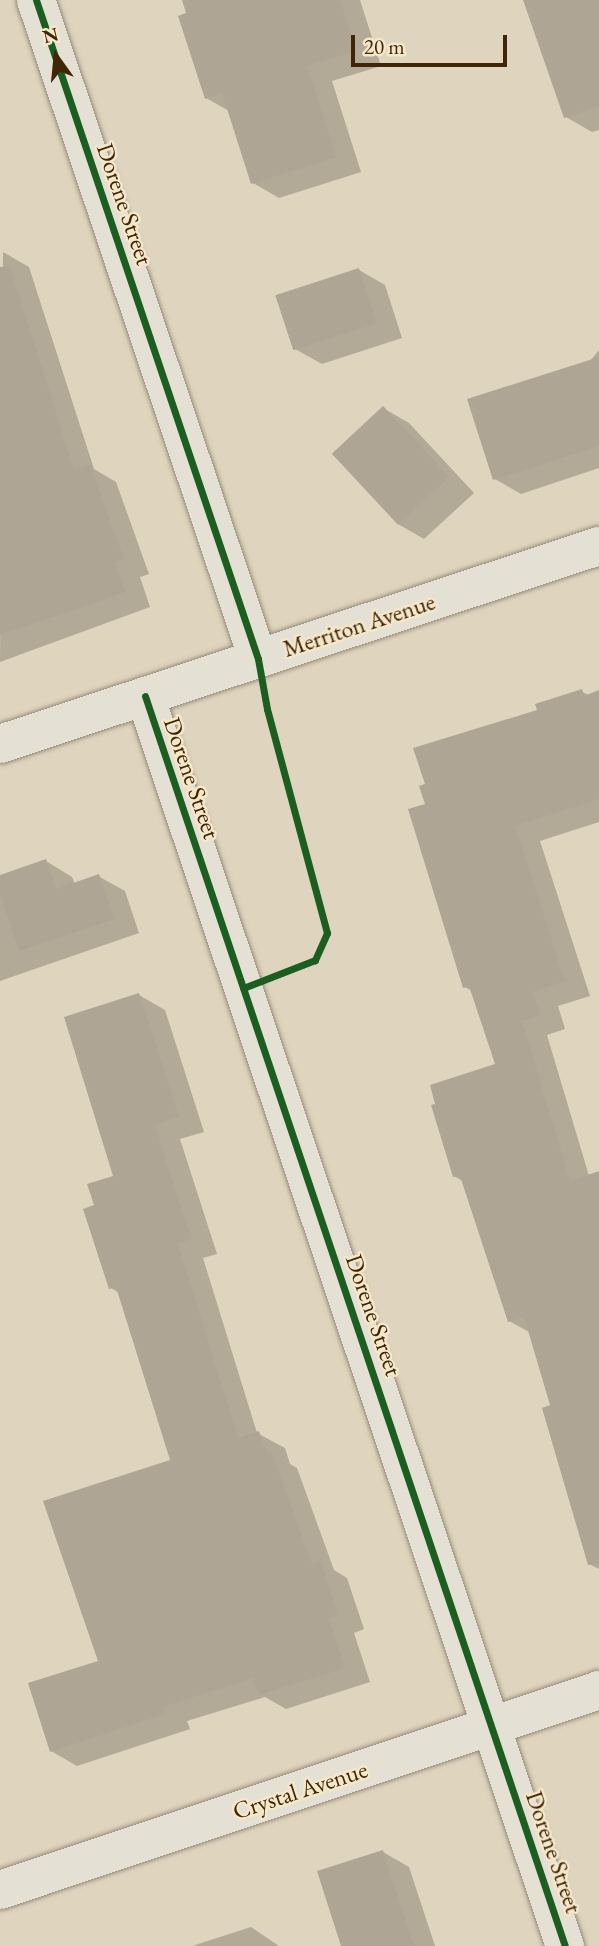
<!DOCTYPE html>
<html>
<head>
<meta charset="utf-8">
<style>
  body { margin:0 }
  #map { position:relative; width:599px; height:1946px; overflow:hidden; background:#dfd4bd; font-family:"EB Garamond",serif }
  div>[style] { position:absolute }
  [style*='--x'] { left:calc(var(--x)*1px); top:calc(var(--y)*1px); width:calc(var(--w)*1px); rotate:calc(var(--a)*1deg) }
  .shadow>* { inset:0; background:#0003 }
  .building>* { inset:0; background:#aea594; transform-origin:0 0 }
  .roads { filter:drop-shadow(0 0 2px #958b7a) drop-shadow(0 0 2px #958b7a) }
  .minor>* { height:38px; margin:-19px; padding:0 19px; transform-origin:19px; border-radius:19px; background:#e5e0d4 }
  .cycleway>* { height:7px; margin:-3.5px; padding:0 3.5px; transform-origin:3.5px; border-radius:3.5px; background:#1b5e20 }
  span { translate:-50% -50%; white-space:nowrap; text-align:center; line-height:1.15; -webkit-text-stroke:5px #f4e7ca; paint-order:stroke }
  .street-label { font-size:24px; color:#402507 }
  .north { position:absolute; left:21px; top:21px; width:70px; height:70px; -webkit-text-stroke:5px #f4e7ca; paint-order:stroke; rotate:345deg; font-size:19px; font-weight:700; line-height:28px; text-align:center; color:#402507 }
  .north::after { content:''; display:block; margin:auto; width:24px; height:32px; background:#402507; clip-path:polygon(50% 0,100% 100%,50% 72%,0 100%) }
  .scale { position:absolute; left:351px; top:35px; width:156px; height:32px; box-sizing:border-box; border:4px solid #402507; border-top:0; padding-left:9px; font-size:21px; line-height:24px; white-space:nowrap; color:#402507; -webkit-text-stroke:5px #f4e7ca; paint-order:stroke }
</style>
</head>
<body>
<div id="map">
  <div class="shadow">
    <div style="clip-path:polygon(184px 0,360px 0,381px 66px,332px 81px,361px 172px,279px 198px,253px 183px,229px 111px,206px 98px)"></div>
    <div style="clip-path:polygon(525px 0,599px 0,599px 130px,592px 132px,566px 117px)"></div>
    <div style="clip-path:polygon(3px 252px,29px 267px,94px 469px,116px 482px,149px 574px,140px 577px,150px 607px,0 662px)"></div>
    <div style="clip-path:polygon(359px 270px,385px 285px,402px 338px,322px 364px,295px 349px)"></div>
    <div style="clip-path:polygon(599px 350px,599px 468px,521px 494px,495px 479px)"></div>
    <div style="clip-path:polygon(383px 408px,409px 423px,474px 493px,424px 539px,398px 524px,334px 453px)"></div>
    <div style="clip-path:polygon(581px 691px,590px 696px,599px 692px,599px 822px,540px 841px,590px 996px,558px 1006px,565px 1029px,547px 1035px,589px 1176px,599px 1173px,599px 1569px,589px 1564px,552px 1406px,529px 1332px,509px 1321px,464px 1182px,454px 1176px,497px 1066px,473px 991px,464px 987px,427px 805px,540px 711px)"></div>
    <div style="clip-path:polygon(46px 861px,72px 877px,75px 884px,98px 876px,125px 891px,139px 933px,0 981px,0 878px)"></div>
    <div style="clip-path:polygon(139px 995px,165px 1010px,204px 1132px,180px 1139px,217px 1254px,203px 1258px,257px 1433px,285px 1448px,290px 1464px,297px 1468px,334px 1570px,347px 1578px,364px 1629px,354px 1633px,370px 1682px,286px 1709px,265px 1697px,187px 1721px,190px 1729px,77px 1766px,51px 1751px,101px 1662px,172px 1461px,119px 1293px,111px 1288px,96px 1207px,115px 1177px)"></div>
    <div style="clip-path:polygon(383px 1852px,409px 1867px,435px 1946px,343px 1946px)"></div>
    <div style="clip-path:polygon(251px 1927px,279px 1946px,192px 1946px)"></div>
  </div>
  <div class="building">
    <div style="clip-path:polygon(182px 0,340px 0,356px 51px,307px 66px,336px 157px,251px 184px,222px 93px,205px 99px,178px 16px,186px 13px)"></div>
    <div style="clip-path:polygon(523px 0,599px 0,599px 106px,564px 118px)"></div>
    <div style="clip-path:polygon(10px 266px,74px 470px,90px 465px,124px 559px,115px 562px,125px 592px,0 635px,0 267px)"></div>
    <div style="left:359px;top:268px;width:58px;height:88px;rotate:72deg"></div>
    <div style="clip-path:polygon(599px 357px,599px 446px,493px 480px,467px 399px)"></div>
    <div style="left:383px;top:406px;width:97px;height:70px;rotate:47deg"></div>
    <div style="clip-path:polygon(582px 689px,584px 696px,599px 690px,599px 799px,515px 826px,565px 981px,533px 992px,540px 1015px,522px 1021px,570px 1181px,599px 1171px,599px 1563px,588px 1565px,542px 1408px,550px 1405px,524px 1317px,508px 1322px,460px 1176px,453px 1177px,431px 1105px,435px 1104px,430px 1085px,495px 1064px,469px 986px,463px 988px,408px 809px,425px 804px,419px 786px,425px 784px,413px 748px,537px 710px,535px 704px)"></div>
    <div style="clip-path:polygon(46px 859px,56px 889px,99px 874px,114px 919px,19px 951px,0 894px,0 875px)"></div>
    <div style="clip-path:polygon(139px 993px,179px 1117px,155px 1125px,191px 1239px,178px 1244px,238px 1438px,259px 1431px,266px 1452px,271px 1451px,312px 1564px,321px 1561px,338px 1614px,329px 1618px,345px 1668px,259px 1695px,253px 1678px,162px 1707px,165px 1714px,50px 1752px,28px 1683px,98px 1661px,43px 1501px,170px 1460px,116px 1287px,109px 1289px,83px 1209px,94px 1205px,87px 1184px,113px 1176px,64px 1017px)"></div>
    <div style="clip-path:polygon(383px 1850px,414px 1946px,341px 1946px,317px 1871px)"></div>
  </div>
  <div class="roads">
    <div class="minor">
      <div style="--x:36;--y:0;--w:695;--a:71.38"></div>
      <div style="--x:145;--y:696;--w:1319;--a:71.43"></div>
      <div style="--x:0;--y:744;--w:631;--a:-18.29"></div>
      <div style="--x:0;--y:1890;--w:632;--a:-18.46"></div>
    </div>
  </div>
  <div class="cycleway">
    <div style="--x:36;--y:0;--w:695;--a:71.38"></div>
    <div style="--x:258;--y:659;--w:51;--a:79.8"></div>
    <div style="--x:267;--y:709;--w:232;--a:75"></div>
    <div style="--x:327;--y:933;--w:30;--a:114"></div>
    <div style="--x:315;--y:960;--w:77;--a:158.7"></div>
    <div style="--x:145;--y:696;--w:1319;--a:71.43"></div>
  </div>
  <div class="street-label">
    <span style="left:125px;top:204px;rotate:71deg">Dorene Street</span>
    <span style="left:359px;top:625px;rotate:-18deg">Merriton Avenue</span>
    <span style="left:192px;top:778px;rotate:71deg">Dorene Street</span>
    <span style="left:374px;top:1315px;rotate:71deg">Dorene Street</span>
    <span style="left:300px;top:1790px;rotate:-18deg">Crystal Avenue</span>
    <span style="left:554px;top:1852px;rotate:71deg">Dorene Street</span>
  </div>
  <div class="north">N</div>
  <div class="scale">20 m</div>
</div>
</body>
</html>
